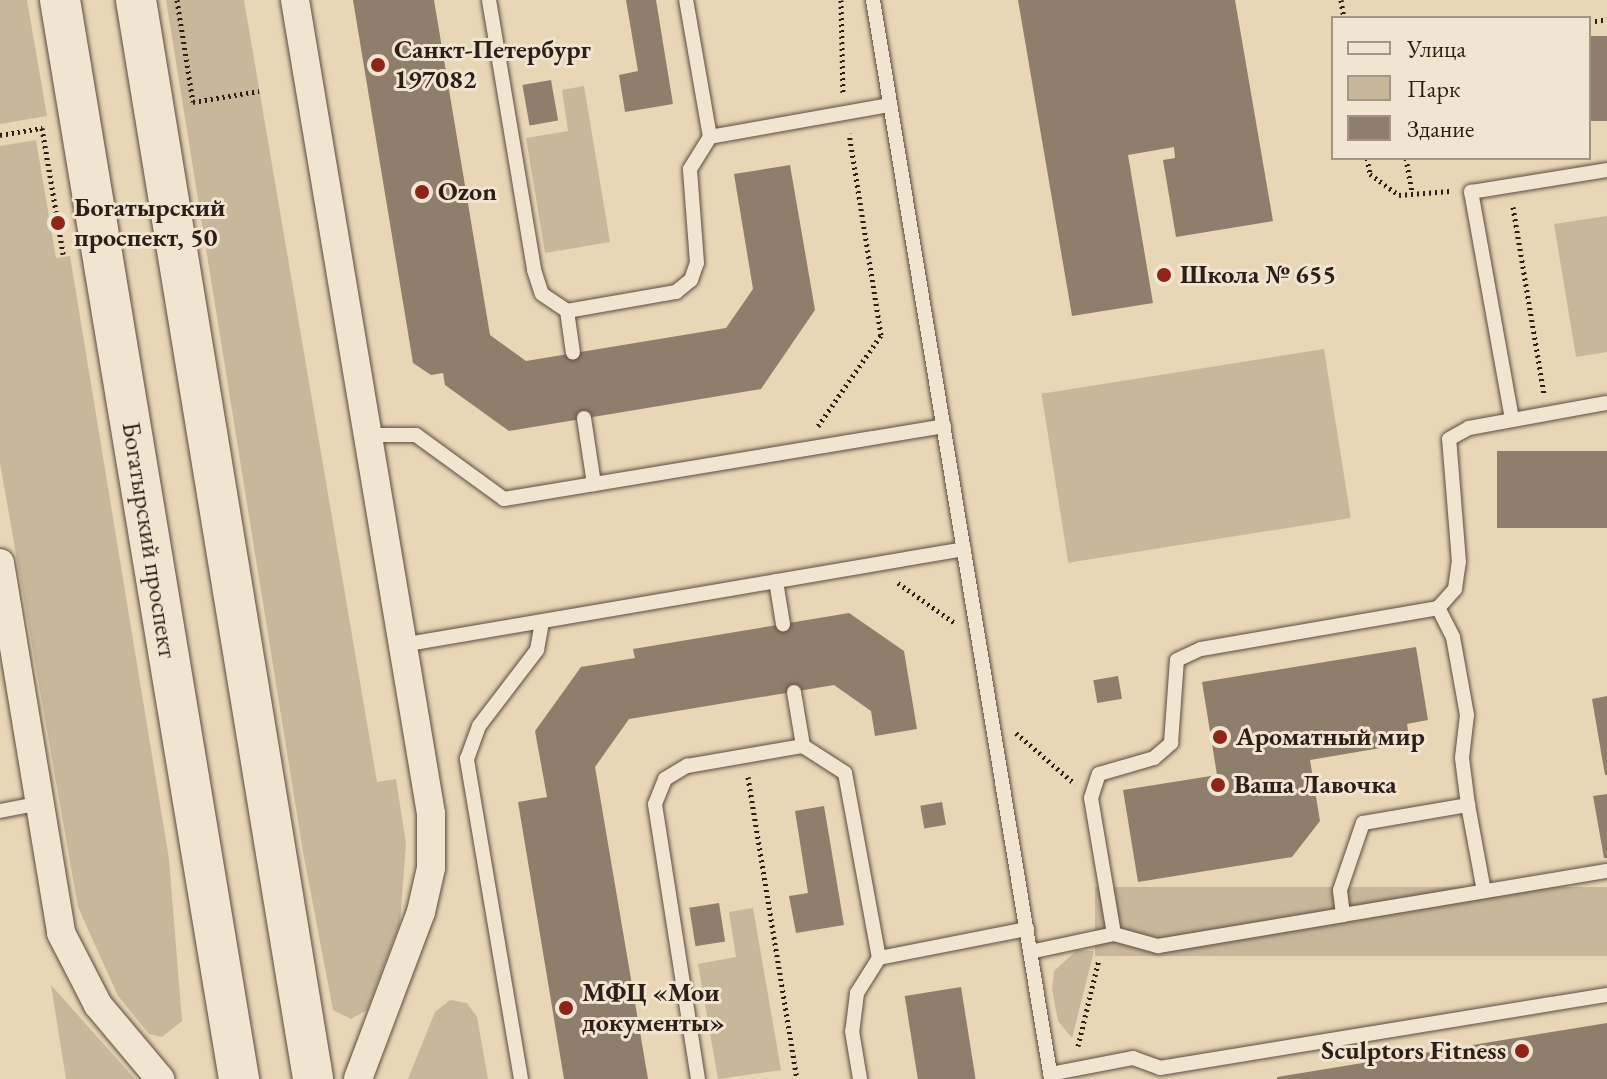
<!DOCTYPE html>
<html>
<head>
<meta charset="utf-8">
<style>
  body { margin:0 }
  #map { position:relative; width:1607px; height:1079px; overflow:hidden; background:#e9d6b7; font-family:"EB Garamond",serif }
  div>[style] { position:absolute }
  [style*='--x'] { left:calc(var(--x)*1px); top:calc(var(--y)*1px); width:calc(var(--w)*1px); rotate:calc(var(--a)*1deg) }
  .green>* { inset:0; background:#c9b79c; transform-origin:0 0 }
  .building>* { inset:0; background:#8f7e6b; transform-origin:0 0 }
  .path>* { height:5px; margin-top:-2.5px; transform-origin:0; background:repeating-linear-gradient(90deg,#2e1e18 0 2px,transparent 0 6px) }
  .roads { filter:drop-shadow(0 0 2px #5d4c40) drop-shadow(0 0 2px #5d4c40) }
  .service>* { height:14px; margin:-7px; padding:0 7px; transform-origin:7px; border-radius:7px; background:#f1e4d0 }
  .minor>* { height:28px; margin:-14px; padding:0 14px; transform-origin:14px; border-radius:14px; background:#f1e4d0 }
  .secondary>* { height:40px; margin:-20px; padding:0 20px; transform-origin:20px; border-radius:20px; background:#f1e4d0 }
  .dots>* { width:22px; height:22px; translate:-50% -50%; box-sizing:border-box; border:4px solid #f1e4d0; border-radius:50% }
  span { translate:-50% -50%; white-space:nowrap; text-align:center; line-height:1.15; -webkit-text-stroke:6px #f1e4d0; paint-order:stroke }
  .poi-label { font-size:26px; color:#2e1e18; font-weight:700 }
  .left { translate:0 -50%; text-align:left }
  .right { translate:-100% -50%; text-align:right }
  .street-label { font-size:26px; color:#2e1e18 }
  .legend { position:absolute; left:1331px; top:16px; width:260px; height:144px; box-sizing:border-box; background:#f1e4d0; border:2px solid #a39586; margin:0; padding:10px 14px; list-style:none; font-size:24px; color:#2e1e18 }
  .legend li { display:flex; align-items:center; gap:16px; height:40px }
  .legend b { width:40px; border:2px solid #a39586 }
</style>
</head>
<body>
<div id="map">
  <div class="green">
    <div style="clip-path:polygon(0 0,27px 0,47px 116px,0 124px)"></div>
    <div style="clip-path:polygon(166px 0,244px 0,377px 782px,396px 779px,406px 844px,400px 923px,367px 1010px,351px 1019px,333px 1010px,303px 852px)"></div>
    <div style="clip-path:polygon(584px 86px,610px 242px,545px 253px,526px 138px,568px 131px,562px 90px)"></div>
    <div style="clip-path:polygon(36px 140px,56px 258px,70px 256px,169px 859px,182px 1021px,162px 1037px,149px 1034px,118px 996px,78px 907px,0 463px,0 146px)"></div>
    <div style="clip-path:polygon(1607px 216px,1607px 352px,1576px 357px,1554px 224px)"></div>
    <div style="left:1324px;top:349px;width:171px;height:286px;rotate:81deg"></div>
    <div style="left:1607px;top:887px;width:69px;height:512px;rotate:90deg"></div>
    <div style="clip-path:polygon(753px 908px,781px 1070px,718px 1079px,698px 964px,736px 957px,729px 912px)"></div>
    <div style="clip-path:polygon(1077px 950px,1094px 951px,1072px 1038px,1058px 1021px,1052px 989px,1054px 971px)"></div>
    <div style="clip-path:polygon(51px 985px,135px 1079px,66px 1079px)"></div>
    <div style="clip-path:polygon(450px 1000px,467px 1003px,477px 1017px,488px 1079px,408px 1079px,435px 1012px)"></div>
  </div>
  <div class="building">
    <div style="clip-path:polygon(353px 0,434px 0,490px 335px,526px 361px,726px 328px,753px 289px,734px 174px,790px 165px,815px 310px,761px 389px,509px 431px,445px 385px,443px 373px,431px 375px,413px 363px)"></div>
    <div style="clip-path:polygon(626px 0,656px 0,673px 104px,625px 112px,619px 75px,638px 71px)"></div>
    <div style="clip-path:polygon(1018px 0,1235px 0,1273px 221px,1176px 237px,1163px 160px,1175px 158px,1174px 147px,1128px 155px,1153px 303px,1072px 316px)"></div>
    <div style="left:1607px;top:36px;width:85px;height:18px;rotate:90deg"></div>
    <div style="left:551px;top:80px;width:41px;height:29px;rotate:80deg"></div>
    <div style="left:1607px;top:451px;width:77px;height:110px;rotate:90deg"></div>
    <div style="clip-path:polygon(849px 613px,904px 651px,917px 729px,875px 736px,871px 711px,834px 685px,629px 719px,595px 767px,648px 1079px,564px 1079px,518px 802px,547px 797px,535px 731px,581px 667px,635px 658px,633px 649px)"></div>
    <div style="clip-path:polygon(1416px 647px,1428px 720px,1407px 724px,1410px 743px,1310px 760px,1320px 821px,1292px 857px,1138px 882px,1123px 790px,1217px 775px,1202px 682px)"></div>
    <div style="left:1118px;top:676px;width:23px;height:25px;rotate:80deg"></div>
    <div style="clip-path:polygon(1607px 696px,1607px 775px,1605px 775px,1592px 699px)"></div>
    <div style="clip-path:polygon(1607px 794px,1607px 858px,1604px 858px,1593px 796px)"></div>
    <div style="left:942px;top:802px;width:23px;height:22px;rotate:80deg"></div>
    <div style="clip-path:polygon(824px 806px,844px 925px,796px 933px,789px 896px,808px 893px,795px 811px)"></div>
    <div style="left:719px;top:903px;width:39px;height:30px;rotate:81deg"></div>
    <div style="left:961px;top:987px;width:93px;height:57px;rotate:81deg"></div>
    <div style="clip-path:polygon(1607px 1023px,1607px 1079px,1277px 1079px,1277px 1077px)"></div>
  </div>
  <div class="path">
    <div style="--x:177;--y:0;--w:103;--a:81.1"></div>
    <div style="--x:841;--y:0;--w:93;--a:88.8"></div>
    <div style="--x:1341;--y:0;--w:18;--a:81"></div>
    <div style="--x:1589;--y:22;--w:18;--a:-9"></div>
    <div style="--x:193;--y:102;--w:67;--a:-9.5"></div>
    <div style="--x:42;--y:128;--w:128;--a:80.5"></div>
    <div style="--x:0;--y:135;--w:43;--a:-9.5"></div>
    <div style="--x:1367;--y:158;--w:16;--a:79"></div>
    <div style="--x:1370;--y:174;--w:36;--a:36"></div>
    <div style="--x:1399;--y:195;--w:51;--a:-4.5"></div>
    <div style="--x:1406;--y:158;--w:35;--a:80"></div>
    <div style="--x:1513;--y:207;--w:190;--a:80.6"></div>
    <div style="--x:818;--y:426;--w:111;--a:-55.3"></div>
    <div style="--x:881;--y:335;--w:204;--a:-99"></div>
    <div style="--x:898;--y:583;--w:70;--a:35.1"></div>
    <div style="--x:1016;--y:733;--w:78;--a:40.8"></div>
    <div style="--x:748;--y:777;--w:306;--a:80.8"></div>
    <div style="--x:1078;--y:1046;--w:89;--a:-76.4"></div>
  </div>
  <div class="roads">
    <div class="service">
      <div style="--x:489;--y:0;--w:274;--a:80.5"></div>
      <div style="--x:534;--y:270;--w:25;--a:72"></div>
      <div style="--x:542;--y:294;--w:30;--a:34"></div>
      <div style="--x:567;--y:311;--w:111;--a:-9.9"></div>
      <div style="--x:676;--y:292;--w:19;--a:-39"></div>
      <div style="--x:691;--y:280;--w:18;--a:-71"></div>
      <div style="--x:697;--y:263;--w:94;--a:-94.3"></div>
      <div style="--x:690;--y:169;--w:38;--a:-58"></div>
      <div style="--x:710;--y:137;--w:139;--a:-99.9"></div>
      <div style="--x:873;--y:0;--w:1094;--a:80.63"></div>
      <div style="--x:710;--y:137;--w:183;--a:-10.1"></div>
      <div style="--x:567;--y:311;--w:42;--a:81.9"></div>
      <div style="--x:584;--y:418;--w:67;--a:81.4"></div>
      <div style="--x:1512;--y:419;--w:231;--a:-100.2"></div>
      <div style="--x:1471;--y:192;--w:138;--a:-9.2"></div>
      <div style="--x:368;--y:435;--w:48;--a:0"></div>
      <div style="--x:416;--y:435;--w:109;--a:36"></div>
      <div style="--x:504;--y:499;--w:446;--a:-9.4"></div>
      <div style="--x:776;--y:581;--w:44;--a:80.8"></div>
      <div style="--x:402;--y:645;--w:570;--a:-9.69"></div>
      <div style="--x:794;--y:692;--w:55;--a:80.5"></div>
      <div style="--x:1468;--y:805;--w:87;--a:79.5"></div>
      <div style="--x:0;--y:811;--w:38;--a:-11"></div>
      <div style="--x:1343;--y:915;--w:268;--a:-9.5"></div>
      <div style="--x:1114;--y:934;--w:138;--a:-99.6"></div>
      <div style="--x:1091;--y:798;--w:25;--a:-72"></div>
      <div style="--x:1099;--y:774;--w:57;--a:-16.2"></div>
      <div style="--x:1154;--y:758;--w:23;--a:-41"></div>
      <div style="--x:1171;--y:743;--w:83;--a:-85.9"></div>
      <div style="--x:1177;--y:660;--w:26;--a:-25"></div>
      <div style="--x:1201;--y:649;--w:241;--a:-9.8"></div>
      <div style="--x:1438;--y:608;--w:25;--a:-48"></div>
      <div style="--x:1455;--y:589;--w:27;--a:-82"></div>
      <div style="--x:1459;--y:562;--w:123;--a:-94.6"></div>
      <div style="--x:1449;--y:439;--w:23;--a:-29"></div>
      <div style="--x:1469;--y:428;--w:140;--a:-10.3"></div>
      <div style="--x:1030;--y:952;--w:86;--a:-12.1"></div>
      <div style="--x:1114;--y:934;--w:46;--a:15.3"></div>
      <div style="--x:1158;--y:946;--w:188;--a:-9.5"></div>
      <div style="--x:1343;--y:915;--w:25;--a:-97"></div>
      <div style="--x:1340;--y:890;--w:71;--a:-71.1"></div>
      <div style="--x:1363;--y:823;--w:107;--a:-9.7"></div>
      <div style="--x:1468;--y:805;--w:47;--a:-97.3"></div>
      <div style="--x:1462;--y:758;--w:43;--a:-83.4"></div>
      <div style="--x:1467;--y:715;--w:79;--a:-100.2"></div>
      <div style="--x:1453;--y:637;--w:33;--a:-117"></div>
      <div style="--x:879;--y:958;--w:151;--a:-11.1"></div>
      <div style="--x:1050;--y:1074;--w:85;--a:-10.9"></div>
      <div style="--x:1133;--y:1058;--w:29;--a:20"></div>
      <div style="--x:1160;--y:1068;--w:453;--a:-9.3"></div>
      <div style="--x:521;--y:1079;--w:325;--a:-99.6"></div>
      <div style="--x:467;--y:759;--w:35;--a:-70"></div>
      <div style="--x:479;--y:726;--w:96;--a:-52.7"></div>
      <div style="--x:537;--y:650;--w:29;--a:-80"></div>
      <div style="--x:698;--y:1079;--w:278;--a:-98.9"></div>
      <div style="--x:655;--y:804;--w:27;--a:-68"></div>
      <div style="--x:665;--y:779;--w:26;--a:-31"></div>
      <div style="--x:687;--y:766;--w:118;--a:-9.8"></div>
      <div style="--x:803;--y:746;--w:50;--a:32.7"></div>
      <div style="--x:845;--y:773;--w:188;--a:79.6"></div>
      <div style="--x:879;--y:958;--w:41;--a:122.2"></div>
      <div style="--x:857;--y:993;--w:38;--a:97"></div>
      <div style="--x:852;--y:1031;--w:49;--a:80.5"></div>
    </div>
    <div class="minor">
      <div style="--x:295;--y:0;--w:825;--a:80.51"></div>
      <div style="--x:431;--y:814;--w:54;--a:90"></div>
      <div style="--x:431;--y:868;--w:45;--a:102.8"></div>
      <div style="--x:421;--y:912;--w:178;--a:110.7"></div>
      <div style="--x:0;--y:563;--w:375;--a:80.6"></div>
      <div style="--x:61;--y:933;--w:81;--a:62.8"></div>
      <div style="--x:98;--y:1005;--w:97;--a:50"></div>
    </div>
    <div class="secondary">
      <div style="--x:60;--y:0;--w:1094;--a:80.58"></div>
      <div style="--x:136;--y:0;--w:1093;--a:80.68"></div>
    </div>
  </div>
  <div class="dots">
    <div style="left:378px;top:65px;background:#8f2418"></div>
    <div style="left:422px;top:192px;background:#8f2418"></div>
    <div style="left:58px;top:223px;background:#8f2418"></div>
    <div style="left:1164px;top:275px;background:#8f2418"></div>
    <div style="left:1220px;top:737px;background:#8f2418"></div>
    <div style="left:1218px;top:785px;background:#8f2418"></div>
    <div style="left:566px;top:1008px;background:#8f2418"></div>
    <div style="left:1522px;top:1051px;background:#8f2418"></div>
  </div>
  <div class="poi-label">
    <span class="left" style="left:394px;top:65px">Санкт-Петербург<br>197082</span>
    <span class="left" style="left:438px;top:192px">Ozon</span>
    <span class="left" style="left:74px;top:223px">Богатырский<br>проспект, 50</span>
    <span class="left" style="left:1180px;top:275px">Школа № 655</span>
    <span class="left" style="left:1236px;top:737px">Ароматный мир</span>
    <span class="left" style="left:1234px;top:785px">Ваша Лавочка</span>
    <span class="left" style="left:582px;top:1008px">МФЦ «Мои<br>документы»</span>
    <span class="right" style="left:1506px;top:1051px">Sculptors Fitness</span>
  </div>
  <div class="street-label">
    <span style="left:149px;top:540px;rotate:81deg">Богатырский проспект</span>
  </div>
  <ul class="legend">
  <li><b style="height:10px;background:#f1e4d0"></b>Улица</li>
  <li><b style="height:22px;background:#c9b79c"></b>Парк</li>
  <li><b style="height:22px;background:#8f7e6b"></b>Здание</li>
  </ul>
</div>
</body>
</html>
